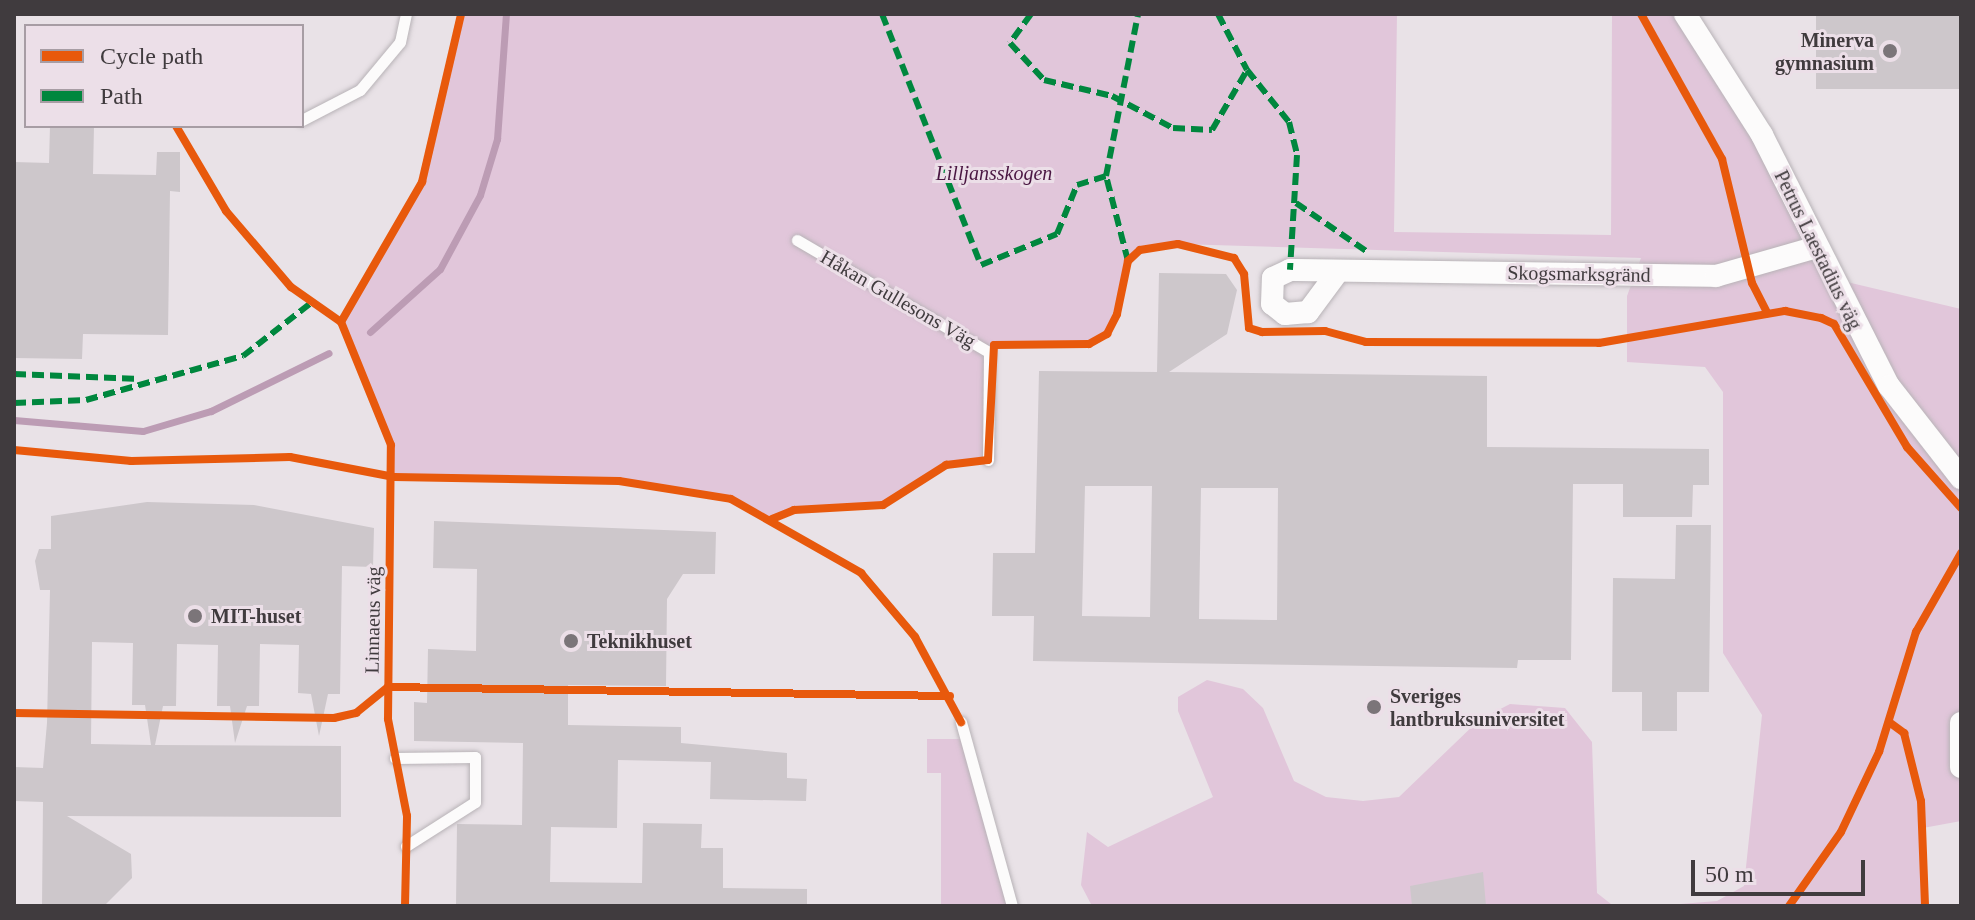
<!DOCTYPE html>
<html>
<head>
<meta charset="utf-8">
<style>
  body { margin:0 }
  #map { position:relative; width:1975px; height:920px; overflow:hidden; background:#e9e2e7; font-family:"Times New Roman",serif }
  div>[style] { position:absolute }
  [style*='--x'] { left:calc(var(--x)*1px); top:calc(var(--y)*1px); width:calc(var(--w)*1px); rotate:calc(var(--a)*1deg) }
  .green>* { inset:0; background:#e1c6da }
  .stream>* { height:7px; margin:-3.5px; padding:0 3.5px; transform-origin:3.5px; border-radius:3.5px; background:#bc9cb4 }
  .building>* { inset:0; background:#cdc7cb; transform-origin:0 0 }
  .roads { filter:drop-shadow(0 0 2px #b8b3b7) drop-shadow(0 0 2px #b8b3b7) }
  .lane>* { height:11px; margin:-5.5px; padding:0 5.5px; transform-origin:5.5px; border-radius:5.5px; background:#fcfbfb }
  .street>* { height:22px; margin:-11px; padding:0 11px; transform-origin:11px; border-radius:11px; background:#fcfbfb }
  .quiet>* { height:6px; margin-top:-3px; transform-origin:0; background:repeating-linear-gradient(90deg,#00873e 0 12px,transparent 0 18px) }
  .cycleway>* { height:8px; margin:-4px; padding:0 4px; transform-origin:4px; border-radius:4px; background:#e8590c }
  .dots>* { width:22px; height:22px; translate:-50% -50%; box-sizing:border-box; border:4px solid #ecdfe8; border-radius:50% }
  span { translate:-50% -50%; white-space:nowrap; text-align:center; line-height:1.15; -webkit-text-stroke:6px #ecdfe8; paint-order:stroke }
  .poi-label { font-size:20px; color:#403b3e; font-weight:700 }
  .right { translate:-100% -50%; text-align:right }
  .left { translate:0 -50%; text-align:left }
  .park-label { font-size:20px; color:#4a1642; font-style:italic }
  .street-label { font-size:20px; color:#403b3e }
  .frame { position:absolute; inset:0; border:16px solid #403b3e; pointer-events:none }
  .legend { position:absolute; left:24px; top:24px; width:280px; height:104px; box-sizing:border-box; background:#ecdfe8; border:2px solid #a79da4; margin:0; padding:10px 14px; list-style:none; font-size:24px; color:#403b3e }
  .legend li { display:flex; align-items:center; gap:16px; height:40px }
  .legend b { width:40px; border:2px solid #a79da4 }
  .scale { position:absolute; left:1691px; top:860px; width:174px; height:36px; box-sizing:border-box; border:4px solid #403b3e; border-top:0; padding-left:10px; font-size:24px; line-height:28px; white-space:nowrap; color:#403b3e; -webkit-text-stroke:6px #ecdfe8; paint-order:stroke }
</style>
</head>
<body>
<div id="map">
  <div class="green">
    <div style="clip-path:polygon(461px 14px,1397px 14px,1394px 232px,1611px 235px,1612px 14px,1685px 14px,1830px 278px,1961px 309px,1961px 821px,1923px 828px,1921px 906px,1656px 906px,1717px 901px,1744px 886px,1762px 715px,1723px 653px,1723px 392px,1705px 367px,1627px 362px,1627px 296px,1641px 258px,1178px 244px,1141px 250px,1128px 262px,1107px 334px,1089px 344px,993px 346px,988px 460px,946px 465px,899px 498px,862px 509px,794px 510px,772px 519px,731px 499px,619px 481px,394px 477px,387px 426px,341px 322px,422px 182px)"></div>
    <div style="clip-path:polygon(1207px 680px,1243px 689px,1263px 708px,1294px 781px,1326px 797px,1363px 801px,1399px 797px,1479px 720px,1510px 704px,1565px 708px,1592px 742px,1597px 893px,1611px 904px,1651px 906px,1092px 906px,1081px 885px,1087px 832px,1108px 847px,1213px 797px,1178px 711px,1178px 697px)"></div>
    <div style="clip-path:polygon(927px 739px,965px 739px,1012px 906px,941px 906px,941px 773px,927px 773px)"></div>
  </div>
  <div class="stream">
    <div style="--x:370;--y:332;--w:94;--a:-42"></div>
    <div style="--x:440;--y:269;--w:84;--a:-61.6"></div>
    <div style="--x:480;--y:195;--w:59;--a:-73.1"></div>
    <div style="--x:497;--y:139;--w:125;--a:-85.9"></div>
    <div style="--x:14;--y:420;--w:129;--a:4.9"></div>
    <div style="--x:143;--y:431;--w:71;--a:-16.4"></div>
    <div style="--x:211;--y:411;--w:131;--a:-26.2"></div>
  </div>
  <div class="building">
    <div style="left:1961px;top:14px;width:75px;height:145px;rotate:90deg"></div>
    <div style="clip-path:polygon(50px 126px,94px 126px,93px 174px,156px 175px,157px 152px,180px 152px,180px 192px,170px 191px,168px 335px,83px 334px,82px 359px,14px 358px,14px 162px,49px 163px)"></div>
    <div style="clip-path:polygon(evenodd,1159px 273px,1226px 274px,1237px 290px,1227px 334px,1169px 372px,1487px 376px,1487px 447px,1709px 449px,1709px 485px,1693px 485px,1692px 517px,1623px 517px,1623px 484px,1573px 484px,1571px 660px,1518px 660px,1517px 668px,1033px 661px,1034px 616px,992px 616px,993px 553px,1035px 553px,1039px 371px,1157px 372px,1159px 273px,1085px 486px,1152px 486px,1150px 617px,1082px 616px,1085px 486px,1159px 273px,1201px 488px,1278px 488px,1277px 620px,1199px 619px,1201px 488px)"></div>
    <div style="clip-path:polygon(evenodd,147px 502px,254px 505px,374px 528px,373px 567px,342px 566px,340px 694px,328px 694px,319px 736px,311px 694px,298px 693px,299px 645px,260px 644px,259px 706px,247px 706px,235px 743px,230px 706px,217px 706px,218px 645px,177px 644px,176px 706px,163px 706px,155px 745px,341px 746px,341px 817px,67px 816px,131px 854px,132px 878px,104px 906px,42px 906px,43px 802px,14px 801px,14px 767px,43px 768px,47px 723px,50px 590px,40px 590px,35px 561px,39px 549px,51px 549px,51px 516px,147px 502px,92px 642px,133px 643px,132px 705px,145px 705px,151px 745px,91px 744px,92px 642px)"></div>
    <div style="clip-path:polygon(434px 521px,716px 532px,715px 574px,683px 574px,667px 599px,666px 686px,568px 685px,568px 725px,681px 727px,681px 743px,787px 753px,787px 778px,807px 779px,806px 801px,710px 799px,711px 762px,618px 760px,617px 828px,551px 827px,550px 882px,642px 883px,643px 823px,702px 824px,701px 848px,723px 848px,723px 888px,807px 889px,807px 906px,456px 906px,457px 824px,522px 825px,523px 743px,414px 741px,414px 702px,427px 703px,428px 649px,476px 651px,477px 569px,433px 568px)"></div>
    <div style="clip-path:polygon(1676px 525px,1711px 525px,1709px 692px,1677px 692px,1677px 731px,1642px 731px,1642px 692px,1612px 692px,1613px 578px,1675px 579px)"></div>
    <div style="clip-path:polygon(1483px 872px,1486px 906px,1412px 906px,1410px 886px)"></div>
  </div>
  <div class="roads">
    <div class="lane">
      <div style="--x:302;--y:120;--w:65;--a:-27.3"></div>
      <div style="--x:360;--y:90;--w:62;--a:-50.2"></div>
      <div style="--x:400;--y:42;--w:29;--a:-78"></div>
      <div style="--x:797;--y:240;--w:222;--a:30.3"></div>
      <div style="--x:989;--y:352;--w:108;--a:90.5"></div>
      <div style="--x:961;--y:722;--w:191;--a:74.5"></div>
      <div style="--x:395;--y:758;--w:80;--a:-0.7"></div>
      <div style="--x:475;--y:757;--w:45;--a:90"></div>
      <div style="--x:475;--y:802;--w:82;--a:147.5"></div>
    </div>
    <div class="street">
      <div style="--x:1685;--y:14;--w:143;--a:57.5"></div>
      <div style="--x:1762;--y:135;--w:281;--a:63.2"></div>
      <div style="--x:1889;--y:386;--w:117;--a:52"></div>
      <div style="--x:1337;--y:273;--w:49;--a:126.6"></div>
      <div style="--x:1308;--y:312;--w:23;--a:175"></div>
      <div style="--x:1285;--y:314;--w:16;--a:-142"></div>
      <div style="--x:1272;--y:304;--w:26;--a:-88"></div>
      <div style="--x:1273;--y:278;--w:19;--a:-25"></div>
      <div style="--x:1290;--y:270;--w:426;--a:0.8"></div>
      <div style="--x:1716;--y:276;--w:105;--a:-16"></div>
      <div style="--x:1961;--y:723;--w:44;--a:90"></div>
    </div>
  </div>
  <div class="quiet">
    <div style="--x:882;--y:14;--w:270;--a:68.5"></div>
    <div style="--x:981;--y:265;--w:82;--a:-22.2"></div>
    <div style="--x:1057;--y:234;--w:53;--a:-67.8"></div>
    <div style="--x:1077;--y:185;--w:30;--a:-17"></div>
    <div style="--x:1031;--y:14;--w:36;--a:126"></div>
    <div style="--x:1010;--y:43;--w:50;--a:47.4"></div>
    <div style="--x:1044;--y:80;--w:70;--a:13.2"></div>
    <div style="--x:1112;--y:96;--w:69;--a:27.7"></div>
    <div style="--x:1173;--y:128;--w:39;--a:3"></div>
    <div style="--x:1212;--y:130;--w:69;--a:-59.7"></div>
    <div style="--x:1218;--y:14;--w:63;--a:62.6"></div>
    <div style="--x:1247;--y:70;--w:67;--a:51.1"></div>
    <div style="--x:1289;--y:122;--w:34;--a:76"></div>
    <div style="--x:1297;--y:155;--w:115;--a:93.5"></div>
    <div style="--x:1296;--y:203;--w:85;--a:34.4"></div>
    <div style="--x:1128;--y:261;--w:88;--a:-104.5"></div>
    <div style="--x:1106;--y:176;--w:165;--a:-78.8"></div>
    <div style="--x:14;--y:374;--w:126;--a:2.3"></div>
    <div style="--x:14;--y:403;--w:72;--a:-2.4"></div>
    <div style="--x:86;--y:400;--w:163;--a:-15.7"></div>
    <div style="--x:243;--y:356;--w:88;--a:-38"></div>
  </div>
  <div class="cycleway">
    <div style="--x:1641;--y:14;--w:166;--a:60.8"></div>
    <div style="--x:1722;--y:159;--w:128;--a:76.4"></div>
    <div style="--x:1752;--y:283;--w:34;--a:63"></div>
    <div style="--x:176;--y:126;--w:99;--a:59.5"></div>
    <div style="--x:226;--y:211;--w:100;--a:49.5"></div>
    <div style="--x:291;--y:287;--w:61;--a:35"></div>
    <div style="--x:14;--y:450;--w:118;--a:5.4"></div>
    <div style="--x:131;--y:461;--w:159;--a:-1.4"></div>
    <div style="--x:290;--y:457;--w:106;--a:10.9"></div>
    <div style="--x:394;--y:477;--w:225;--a:1"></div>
    <div style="--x:619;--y:481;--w:113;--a:9.1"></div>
    <div style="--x:731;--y:499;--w:150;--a:29.6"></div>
    <div style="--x:861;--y:573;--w:84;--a:49.8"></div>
    <div style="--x:915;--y:637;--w:97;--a:61.6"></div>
    <div style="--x:772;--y:519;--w:24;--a:-22"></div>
    <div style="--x:794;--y:510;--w:89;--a:-3.2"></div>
    <div style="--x:883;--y:505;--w:75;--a:-32.4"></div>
    <div style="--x:946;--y:465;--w:42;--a:-6.8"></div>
    <div style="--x:988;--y:460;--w:115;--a:-87"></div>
    <div style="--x:994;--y:345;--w:95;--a:-0.6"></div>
    <div style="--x:1089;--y:344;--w:21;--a:-29"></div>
    <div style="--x:1107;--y:334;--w:22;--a:-63"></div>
    <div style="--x:1117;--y:314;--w:54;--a:-78.3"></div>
    <div style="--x:1128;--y:261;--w:16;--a:-43"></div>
    <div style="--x:1140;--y:250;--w:38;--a:-9"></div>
    <div style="--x:1178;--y:244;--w:58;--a:14"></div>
    <div style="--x:1234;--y:258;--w:19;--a:58"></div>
    <div style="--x:1244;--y:274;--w:54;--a:84.7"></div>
    <div style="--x:1249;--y:328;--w:14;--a:17"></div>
    <div style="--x:1262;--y:332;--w:63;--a:-0.9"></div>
    <div style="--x:1325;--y:331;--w:42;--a:15"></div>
    <div style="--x:1366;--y:342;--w:233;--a:0.2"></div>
    <div style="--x:1599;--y:343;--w:189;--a:-9.8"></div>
    <div style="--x:1785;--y:311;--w:37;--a:11"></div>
    <div style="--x:1821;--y:318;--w:14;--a:25"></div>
    <div style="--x:1834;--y:324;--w:143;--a:59.3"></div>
    <div style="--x:1907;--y:447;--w:81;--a:48.5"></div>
    <div style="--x:14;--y:713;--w:320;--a:0.9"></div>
    <div style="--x:334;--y:718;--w:23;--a:-13"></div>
    <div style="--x:356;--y:713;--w:41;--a:-39.1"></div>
    <div style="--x:388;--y:687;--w:562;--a:0.92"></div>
    <div style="--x:1889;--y:722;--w:19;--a:36"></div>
    <div style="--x:1904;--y:733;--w:70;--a:76"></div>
    <div style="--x:1921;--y:801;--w:105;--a:87.8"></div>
    <div style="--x:405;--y:906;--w:90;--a:-88.7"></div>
    <div style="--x:407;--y:816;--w:99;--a:-101.1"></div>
    <div style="--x:388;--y:719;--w:274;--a:-89.4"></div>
    <div style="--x:391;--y:445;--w:133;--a:-112.1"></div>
    <div style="--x:341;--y:322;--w:162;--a:-59.9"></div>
    <div style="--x:422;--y:182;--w:172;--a:-76.9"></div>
    <div style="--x:1789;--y:906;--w:90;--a:-54.9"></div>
    <div style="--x:1841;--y:832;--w:89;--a:-64.6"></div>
    <div style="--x:1879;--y:752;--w:126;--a:-72.9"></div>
    <div style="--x:1916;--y:632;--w:91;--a:-60.3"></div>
  </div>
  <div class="dots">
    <div style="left:1890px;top:51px;background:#7b7579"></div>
    <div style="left:195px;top:616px;background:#7b7579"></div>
    <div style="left:571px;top:641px;background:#7b7579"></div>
    <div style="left:1374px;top:707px;background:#7b7579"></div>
  </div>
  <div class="poi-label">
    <span class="right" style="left:1874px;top:52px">Minerva<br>gymnasium</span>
    <span class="left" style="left:211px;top:616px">MIT-huset</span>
    <span class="left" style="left:587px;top:641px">Teknikhuset</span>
    <span class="left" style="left:1390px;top:708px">Sveriges<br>lantbruksuniversitet</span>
  </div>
  <div class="park-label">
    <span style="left:994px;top:173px">Lilljansskogen</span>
  </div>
  <div class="street-label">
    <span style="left:1818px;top:250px;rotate:64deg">Petrus Laestadius väg</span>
    <span style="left:1579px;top:274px;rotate:1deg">Skogsmarksgränd</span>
    <span style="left:898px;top:299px;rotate:30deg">Håkan Gullesons Väg</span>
    <span style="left:373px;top:620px;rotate:-89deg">Linnaeus väg</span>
  </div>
  <div class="frame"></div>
  <ul class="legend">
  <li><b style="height:10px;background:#e8590c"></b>Cycle path</li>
  <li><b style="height:10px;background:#00873e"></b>Path</li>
  </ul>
  <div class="scale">50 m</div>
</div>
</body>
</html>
